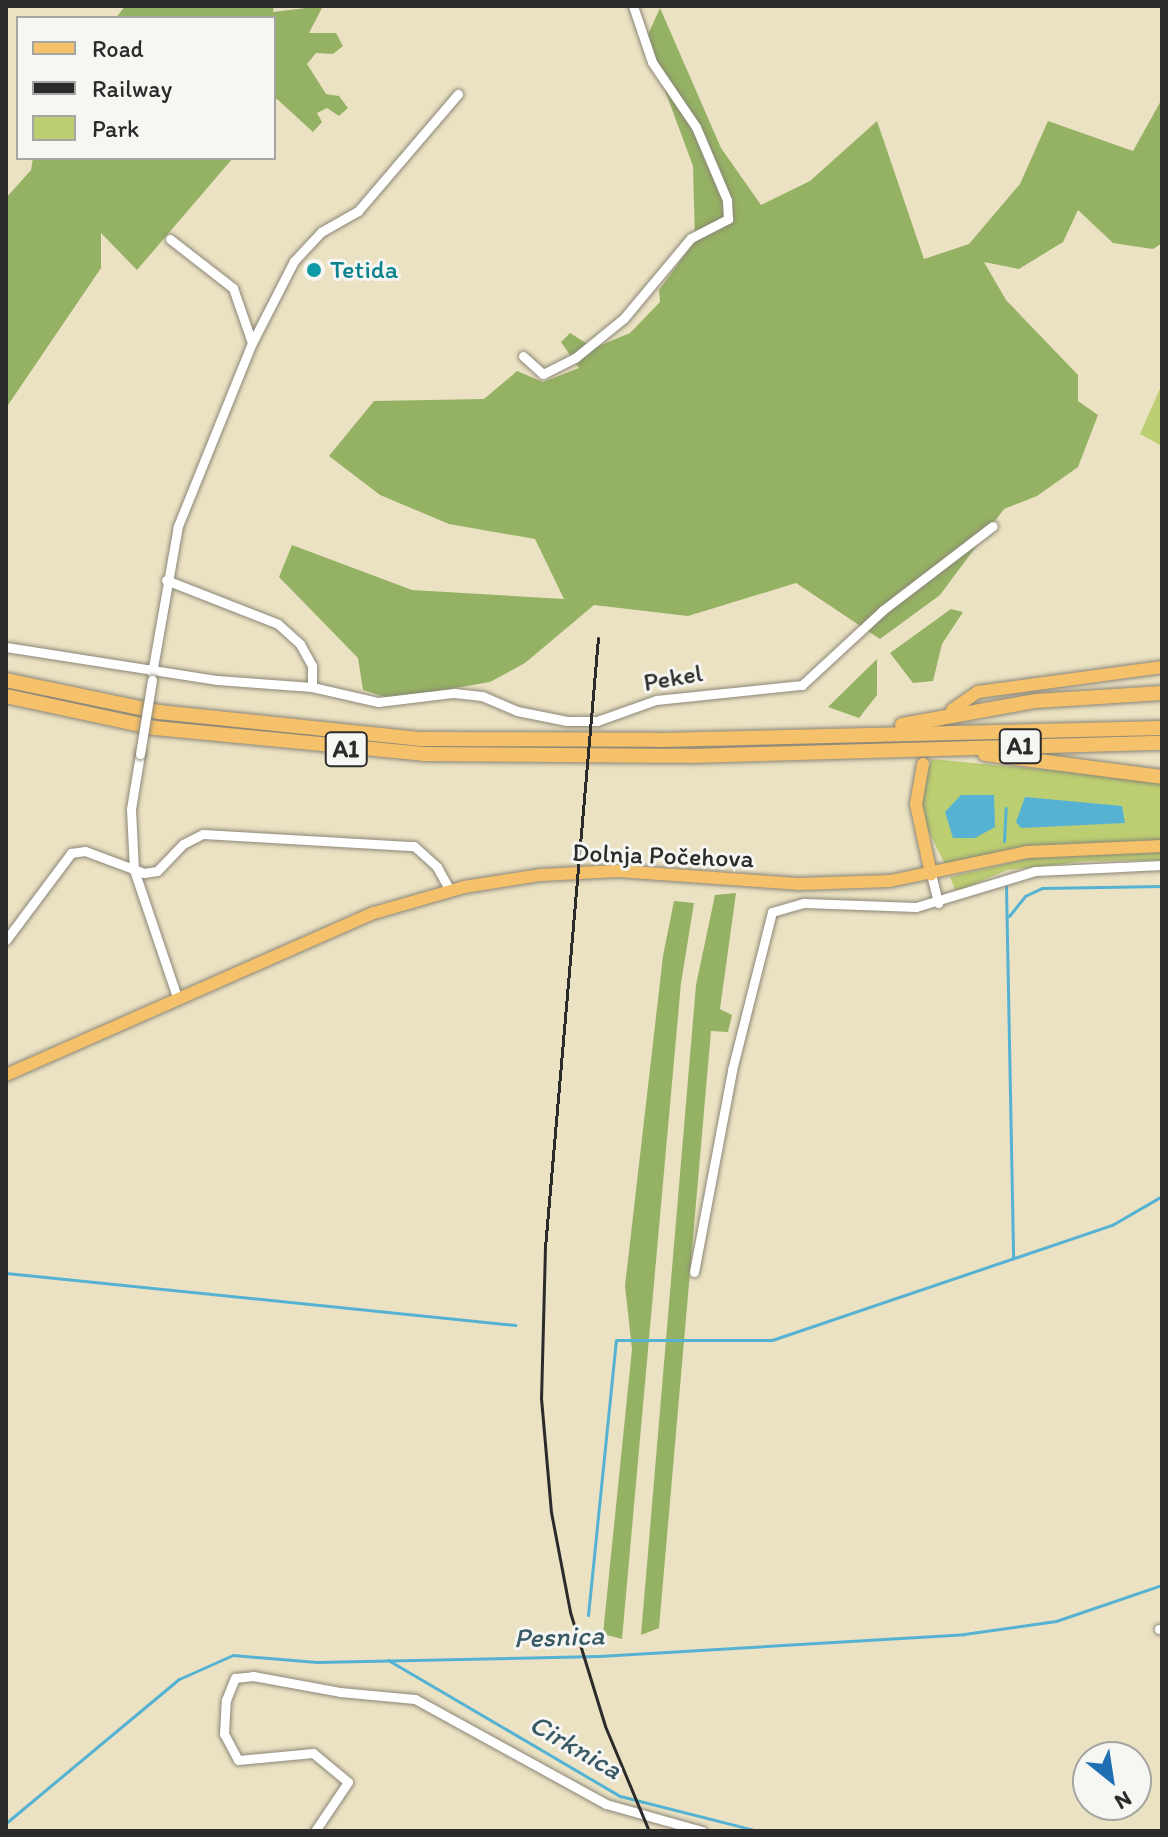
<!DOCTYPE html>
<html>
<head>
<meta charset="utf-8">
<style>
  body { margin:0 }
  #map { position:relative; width:1168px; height:1837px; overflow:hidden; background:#ebe2c3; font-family:Itim,sans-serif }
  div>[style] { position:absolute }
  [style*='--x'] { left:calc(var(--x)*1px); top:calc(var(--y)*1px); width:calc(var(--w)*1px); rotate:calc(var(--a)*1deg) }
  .green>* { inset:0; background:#bcce72 }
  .forest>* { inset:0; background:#95b164 }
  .water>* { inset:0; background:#55b2d3 }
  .stream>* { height:3px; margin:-1.5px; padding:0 1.5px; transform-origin:1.5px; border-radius:1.5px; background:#55b2d3 }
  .roads { filter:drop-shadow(0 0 2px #8b8677) drop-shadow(0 0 2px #8b8677) }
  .minor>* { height:9px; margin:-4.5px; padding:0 4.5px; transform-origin:4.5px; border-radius:4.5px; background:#fff }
  .major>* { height:12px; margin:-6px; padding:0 6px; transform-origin:6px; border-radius:6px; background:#f5c16b }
  .highway>* { height:14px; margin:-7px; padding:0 7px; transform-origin:7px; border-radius:7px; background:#f5c16b }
  .rail>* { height:3px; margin:-1.5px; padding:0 1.5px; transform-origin:1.5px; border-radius:1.5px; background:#2b2b2b }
  .bridges { filter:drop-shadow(0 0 2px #8b8677) drop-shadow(0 0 2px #8b8677) }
  .minor-bridge>* { height:9px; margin:-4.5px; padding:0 4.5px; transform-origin:4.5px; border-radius:4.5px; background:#fff }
  .dots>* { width:22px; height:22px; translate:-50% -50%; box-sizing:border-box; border:4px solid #f6f6f2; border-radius:50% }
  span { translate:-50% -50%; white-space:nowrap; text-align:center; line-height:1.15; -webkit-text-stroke:6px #f6f6f2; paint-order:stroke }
  .shield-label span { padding:2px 6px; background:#f6f6f2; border:2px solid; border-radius:6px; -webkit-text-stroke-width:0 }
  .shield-label { font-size:24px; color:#2b2b2b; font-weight:700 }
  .culture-label { font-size:26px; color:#0d838f }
  .left { translate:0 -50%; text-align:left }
  .street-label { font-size:26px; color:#2b2b2b }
  .water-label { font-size:28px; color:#3a5a66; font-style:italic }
  .frame { position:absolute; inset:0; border:8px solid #2b2b2b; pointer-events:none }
  .legend { position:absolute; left:16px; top:16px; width:260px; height:144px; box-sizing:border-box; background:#f6f6f2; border:2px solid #a5a5a2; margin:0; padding:10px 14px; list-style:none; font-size:24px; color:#2b2b2b }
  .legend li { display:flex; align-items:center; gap:16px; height:40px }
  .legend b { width:40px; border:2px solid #a5a5a2 }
  .north { position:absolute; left:1072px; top:1741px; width:80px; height:80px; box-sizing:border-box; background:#f6f6f2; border:2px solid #a5a5a2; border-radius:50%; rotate:150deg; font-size:22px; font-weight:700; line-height:32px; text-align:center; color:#2b2b2b }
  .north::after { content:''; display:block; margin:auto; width:28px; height:36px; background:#1f6fb2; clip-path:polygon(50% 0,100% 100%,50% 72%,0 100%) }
</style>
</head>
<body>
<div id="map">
  <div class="green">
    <div style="clip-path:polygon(1162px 384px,1162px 446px,1140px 434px)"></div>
    <div style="clip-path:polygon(931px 759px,1162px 781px,1162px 841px,1033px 846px,945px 864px,926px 826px,921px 801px)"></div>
    <div style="clip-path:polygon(1162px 851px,1162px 860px,1088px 861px,1007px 870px,956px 892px,950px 877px,1031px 858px)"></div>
  </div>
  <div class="forest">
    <div style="clip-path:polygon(125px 6px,274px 6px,273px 12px,323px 6px,309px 33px,336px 33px,343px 46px,333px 54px,316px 53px,307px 64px,326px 94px,339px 96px,348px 108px,339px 116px,327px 108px,317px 113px,322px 122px,313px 132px,277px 99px,274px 102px,274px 18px,116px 18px)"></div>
    <div style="clip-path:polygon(660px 8px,721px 148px,761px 205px,810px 181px,877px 121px,924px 259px,969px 244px,1020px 184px,1048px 121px,1133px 151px,1162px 99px,1162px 243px,1153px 249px,1113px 243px,1078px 210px,1063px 242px,1019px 269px,984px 262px,1006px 300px,1078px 375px,1078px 401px,1098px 415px,1078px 467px,1037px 496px,1004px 509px,940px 595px,880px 639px,796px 583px,688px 616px,594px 605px,525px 663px,490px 682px,391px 699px,363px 690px,358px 658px,279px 577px,292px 545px,412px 590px,564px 599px,535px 539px,449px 524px,380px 495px,329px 456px,374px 401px,484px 399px,517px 371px,543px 382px,579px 368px,561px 342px,570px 333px,594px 348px,630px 333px,660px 302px,659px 290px,695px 241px,693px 166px,646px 39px)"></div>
    <div style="clip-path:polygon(33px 158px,233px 158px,137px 270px,101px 233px,101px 268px,6px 408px,6px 198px,31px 170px)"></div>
    <div style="clip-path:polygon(951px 609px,963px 612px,942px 644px,933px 681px,913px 683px,890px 653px)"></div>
    <div style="clip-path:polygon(877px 659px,877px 695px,859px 718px,828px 707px)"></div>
    <div style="clip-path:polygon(736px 893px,720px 1009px,732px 1015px,728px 1032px,711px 1031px,659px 1628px,641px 1635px,696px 985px,715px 895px)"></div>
    <div style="clip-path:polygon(674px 901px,694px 903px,681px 983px,622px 1639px,603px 1634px,632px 1349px,625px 1286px,663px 956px)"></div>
  </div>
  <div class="water">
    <div style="clip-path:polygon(961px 795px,994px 795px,995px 827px,975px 838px,953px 838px,945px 812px)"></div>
    <div style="clip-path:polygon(1025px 797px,1122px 806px,1125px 823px,1021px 828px,1016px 822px)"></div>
  </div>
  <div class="stream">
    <div style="--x:1004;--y:841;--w:33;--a:-87"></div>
    <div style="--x:1006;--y:886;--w:372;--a:88.9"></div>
    <div style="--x:1009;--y:916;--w:26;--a:-51"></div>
    <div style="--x:1025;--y:896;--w:19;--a:-25"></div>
    <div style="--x:1042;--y:888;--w:120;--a:-1"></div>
    <div style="--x:6;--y:1273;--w:512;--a:5.83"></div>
    <div style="--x:588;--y:1615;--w:276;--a:-84.2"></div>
    <div style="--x:616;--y:1340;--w:156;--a:0"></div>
    <div style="--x:772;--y:1340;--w:359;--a:-18.7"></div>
    <div style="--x:1112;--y:1225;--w:58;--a:-30.1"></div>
    <div style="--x:388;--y:1660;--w:269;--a:30.4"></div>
    <div style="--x:620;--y:1796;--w:142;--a:14.2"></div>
    <div style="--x:6;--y:1823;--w:225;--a:-39.8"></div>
    <div style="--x:179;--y:1679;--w:59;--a:-24"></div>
    <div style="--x:233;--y:1655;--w:84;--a:4.8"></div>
    <div style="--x:317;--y:1662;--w:282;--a:-1.2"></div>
    <div style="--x:599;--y:1656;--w:366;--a:-3.4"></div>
    <div style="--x:964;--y:1634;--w:93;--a:-8"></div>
    <div style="--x:1056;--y:1621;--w:112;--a:-18.8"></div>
  </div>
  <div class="roads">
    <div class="minor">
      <div style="--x:170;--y:239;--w:80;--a:37.9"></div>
      <div style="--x:233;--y:288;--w:58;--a:70.9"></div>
      <div style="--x:523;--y:356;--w:27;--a:42"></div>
      <div style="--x:543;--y:374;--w:36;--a:-27"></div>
      <div style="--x:575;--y:358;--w:63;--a:-39.2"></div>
      <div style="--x:624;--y:318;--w:104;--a:-50.1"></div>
      <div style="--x:691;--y:238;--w:42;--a:-27.2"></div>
      <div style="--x:728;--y:219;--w:19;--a:-93"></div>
      <div style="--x:727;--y:200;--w:79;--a:-113"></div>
      <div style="--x:696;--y:127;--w:78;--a:-124.1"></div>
      <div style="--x:652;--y:62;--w:59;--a:-108.7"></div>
      <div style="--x:166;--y:580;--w:120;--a:21.4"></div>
      <div style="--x:278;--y:624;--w:30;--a:42"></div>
      <div style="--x:300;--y:644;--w:25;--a:61"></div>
      <div style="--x:312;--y:666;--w:21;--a:90"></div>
      <div style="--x:6;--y:647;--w:214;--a:8.9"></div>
      <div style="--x:217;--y:680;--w:95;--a:4.2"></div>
      <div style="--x:312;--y:687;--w:68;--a:12.8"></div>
      <div style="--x:378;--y:702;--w:77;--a:-6.8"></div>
      <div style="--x:454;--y:693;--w:28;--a:6"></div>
      <div style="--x:482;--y:696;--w:38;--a:23"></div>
      <div style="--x:517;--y:711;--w:51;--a:11.3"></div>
      <div style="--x:567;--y:721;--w:30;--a:0"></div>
      <div style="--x:597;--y:721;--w:63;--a:-19.6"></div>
      <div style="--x:656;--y:700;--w:147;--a:-5.9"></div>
      <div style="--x:802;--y:685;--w:110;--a:-42.8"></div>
      <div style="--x:883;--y:610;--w:138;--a:-37.4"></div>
      <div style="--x:152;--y:673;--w:149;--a:-80"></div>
      <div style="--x:178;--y:526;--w:197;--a:-68"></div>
      <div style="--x:252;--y:343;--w:92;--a:-62.9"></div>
      <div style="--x:294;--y:261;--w:40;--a:-47"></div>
      <div style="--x:321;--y:232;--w:43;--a:-29.6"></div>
      <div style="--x:358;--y:211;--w:154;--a:-49.5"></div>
      <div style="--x:140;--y:754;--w:56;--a:99.3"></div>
      <div style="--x:131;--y:809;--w:61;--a:87.2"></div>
      <div style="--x:134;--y:870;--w:134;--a:71.3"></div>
      <div style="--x:931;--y:874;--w:30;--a:76"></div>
      <div style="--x:6;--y:940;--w:109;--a:-53.2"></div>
      <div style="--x:71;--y:853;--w:14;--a:-8"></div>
      <div style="--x:85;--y:851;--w:63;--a:20.4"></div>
      <div style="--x:144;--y:873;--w:13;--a:-9"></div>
      <div style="--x:157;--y:871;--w:37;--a:-46"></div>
      <div style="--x:183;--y:844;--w:22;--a:-27"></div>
      <div style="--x:203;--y:834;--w:211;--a:3.3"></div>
      <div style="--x:414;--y:846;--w:31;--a:42"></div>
      <div style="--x:437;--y:867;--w:26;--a:61"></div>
      <div style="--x:694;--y:1272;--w:206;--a:-79.3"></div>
      <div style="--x:732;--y:1070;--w:163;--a:-75.8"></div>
      <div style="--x:772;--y:912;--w:33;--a:-16"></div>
      <div style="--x:804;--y:903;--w:112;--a:2"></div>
      <div style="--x:916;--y:907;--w:124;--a:-16.8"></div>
      <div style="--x:1035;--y:871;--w:127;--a:-2.7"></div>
      <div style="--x:1159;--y:1629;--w:3;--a:0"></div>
      <div style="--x:315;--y:1831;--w:59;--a:-56"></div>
      <div style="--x:348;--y:1782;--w:45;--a:-140.4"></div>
      <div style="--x:313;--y:1753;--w:75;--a:174.7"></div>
      <div style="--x:238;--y:1760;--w:30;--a:-118"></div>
      <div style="--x:224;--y:1734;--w:34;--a:-87"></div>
      <div style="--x:226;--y:1700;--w:24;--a:-68"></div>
      <div style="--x:235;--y:1678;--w:18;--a:-6"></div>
      <div style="--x:253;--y:1676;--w:88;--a:10.4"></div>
      <div style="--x:340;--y:1692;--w:75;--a:5.3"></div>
      <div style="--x:415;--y:1699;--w:218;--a:28.8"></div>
      <div style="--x:606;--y:1804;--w:100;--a:15.7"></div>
    </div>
    <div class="major">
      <div style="--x:952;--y:710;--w:32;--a:-35"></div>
      <div style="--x:978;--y:692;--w:186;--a:-7.7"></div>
      <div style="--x:923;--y:764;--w:41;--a:99.9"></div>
      <div style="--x:916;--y:804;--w:72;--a:77.9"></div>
      <div style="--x:6;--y:1075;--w:402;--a:-23.8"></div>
      <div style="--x:374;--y:913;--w:94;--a:-16.1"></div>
      <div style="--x:464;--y:887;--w:78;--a:-8.9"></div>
      <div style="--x:541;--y:875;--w:77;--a:-3"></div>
      <div style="--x:618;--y:871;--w:180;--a:4.1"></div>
      <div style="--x:798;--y:884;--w:92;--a:-1.9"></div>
      <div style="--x:890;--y:881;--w:141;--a:-11.9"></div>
      <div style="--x:1028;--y:852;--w:134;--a:-2.6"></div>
    </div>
    <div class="highway">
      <div style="--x:6;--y:680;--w:156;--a:11.8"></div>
      <div style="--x:159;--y:712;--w:264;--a:5.9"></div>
      <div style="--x:422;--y:739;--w:237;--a:0.2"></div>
      <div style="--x:659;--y:740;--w:503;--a:-1.37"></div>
      <div style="--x:6;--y:696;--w:152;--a:12.1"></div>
      <div style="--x:155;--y:728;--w:270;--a:5.5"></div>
      <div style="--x:424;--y:754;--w:266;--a:0.4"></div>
      <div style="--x:690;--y:756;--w:472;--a:-1.6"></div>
      <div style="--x:902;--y:725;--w:136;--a:-10.2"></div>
      <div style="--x:1036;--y:701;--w:126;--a:-3.6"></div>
      <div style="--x:985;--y:754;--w:178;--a:7.4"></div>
    </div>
  </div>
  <div class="rail">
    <div style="--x:598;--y:638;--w:611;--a:94.97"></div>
    <div style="--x:545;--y:1247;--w:151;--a:91.5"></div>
    <div style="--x:541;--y:1398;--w:114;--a:85"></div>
    <div style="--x:551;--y:1512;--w:102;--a:79.2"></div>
    <div style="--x:570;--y:1612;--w:119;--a:72.9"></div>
    <div style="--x:605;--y:1726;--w:114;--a:67.3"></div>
  </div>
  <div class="bridges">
    <div class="minor-bridge">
      <div style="--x:140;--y:754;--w:75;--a:-80.8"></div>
    </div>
  </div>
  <div class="dots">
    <div style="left:314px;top:270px;background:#0f9aa8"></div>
  </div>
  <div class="shield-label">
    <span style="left:1020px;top:746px">A1</span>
    <span style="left:346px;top:749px">A1</span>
  </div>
  <div class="culture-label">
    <span class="left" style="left:330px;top:270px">Tetida</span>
  </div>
  <div class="street-label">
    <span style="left:673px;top:678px;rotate:-10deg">Pekel</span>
    <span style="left:663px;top:856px;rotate:2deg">Dolnja Počehova</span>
  </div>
  <div class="water-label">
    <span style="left:559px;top:1636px;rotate:-2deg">Pesnica</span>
    <span style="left:576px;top:1746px;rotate:30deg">Cirknica</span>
  </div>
  <div class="frame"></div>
  <ul class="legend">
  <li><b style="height:10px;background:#f5c16b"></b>Road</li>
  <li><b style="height:10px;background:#2b2b2b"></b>Railway</li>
  <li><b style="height:22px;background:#bcce72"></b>Park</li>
  </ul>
  <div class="north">N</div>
</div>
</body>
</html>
